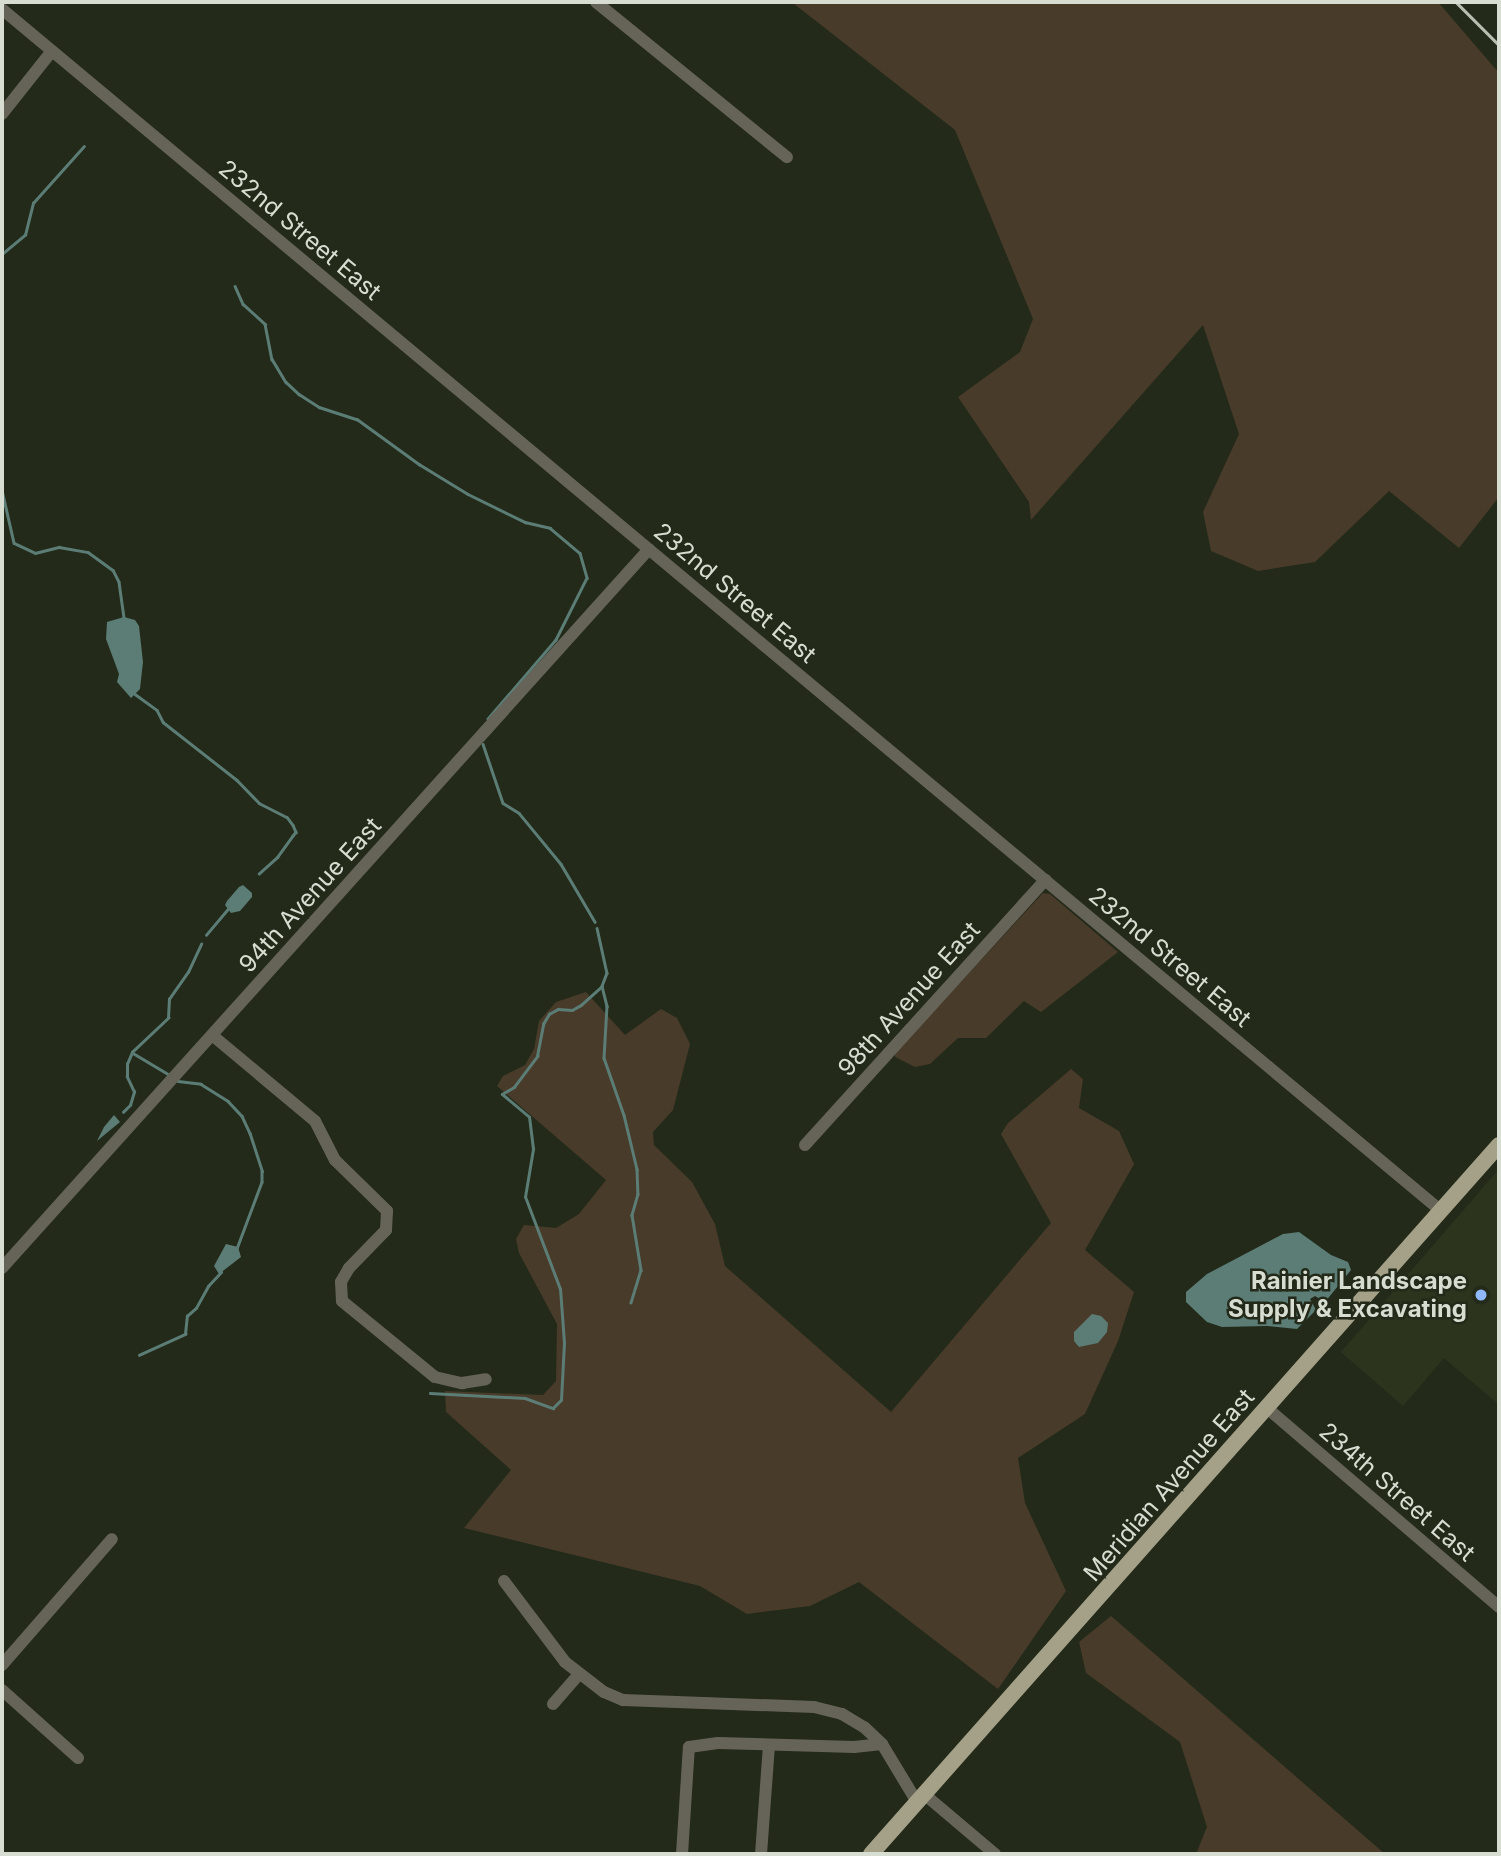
<!DOCTYPE html>
<html>
<head>
<meta charset="utf-8">
<style>
  body { margin:0 }
  #map { position:relative; width:1501px; height:1856px; overflow:hidden; background:#232a19; font-family:Inter,sans-serif }
  div>[style] { position:absolute }
  [style*='--x'] { left:calc(var(--x)*1px); top:calc(var(--y)*1px); width:calc(var(--w)*1px); rotate:calc(var(--a)*1deg) }
  .built>* { inset:0; background:#2c341e }
  .green>* { inset:0; background:#483b2a }
  .water>* { inset:0; background:#5b7d76 }
  .stream>* { height:2.5px; margin:-1.25px; padding:0 1.25px; transform-origin:1.25px; border-radius:1.25px; background:#5b7d76 }
  .minor>* { height:12px; margin:-6px; padding:0 6px; transform-origin:6px; border-radius:6px; background:#666458 }
  .major>* { height:16px; margin:-8px; padding:0 8px; transform-origin:8px; border-radius:8px; background:#a5a188 }
  .rail>* { height:2.5px; margin:-1.25px; padding:0 1.25px; transform-origin:1.25px; border-radius:1.25px; background:#b8beb2 }
  .dots>* { width:19px; height:19px; translate:-50% -50%; box-sizing:border-box; border:4px solid #232a19; border-radius:50% }
  span { translate:-50% -50%; white-space:nowrap; text-align:center; line-height:1.15; -webkit-text-stroke:5px #232a19; paint-order:stroke }
  .street-label { font-size:24px; color:#d8ddd2 }
  .poi-label { font-size:24px; color:#d8ddd2; font-weight:700 }
  .right { translate:-100% -50%; text-align:right }
  .frame { position:absolute; inset:0; border:4px solid #d8ddd2; pointer-events:none }
</style>
</head>
<body>
<div id="map">
  <div class="built">
    <div style="clip-path:polygon(1499px 1169px,1499px 1400px,1497px 1403px,1444px 1358px,1403px 1406px,1341px 1352px)"></div>
  </div>
  <div class="green">
    <div style="clip-path:polygon(1438px 2px,1499px 73px,1499px 497px,1459px 548px,1389px 491px,1315px 562px,1258px 571px,1211px 551px,1203px 512px,1239px 434px,1203px 325px,1031px 520px,1029px 502px,958px 397px,1020px 352px,1033px 319px,955px 130px,793px 3px)"></div>
    <div style="clip-path:polygon(1043px 893px,1050px 894px,1118px 952px,1041px 1012px,1024px 1001px,986px 1038px,958px 1038px,930px 1064px,915px 1067px,895px 1057px,895px 1053px)"></div>
    <div style="clip-path:polygon(586px 992px,625px 1035px,661px 1009px,677px 1018px,690px 1044px,673px 1110px,653px 1132px,654px 1145px,692px 1182px,715px 1224px,725px 1266px,891px 1412px,1051px 1223px,1001px 1134px,1008px 1123px,1071px 1069px,1083px 1079px,1079px 1108px,1119px 1131px,1134px 1164px,1085px 1250px,1134px 1292px,1118px 1341px,1085px 1414px,1018px 1458px,1025px 1503px,1066px 1591px,998px 1689px,859px 1582px,810px 1606px,747px 1614px,700px 1586px,464px 1528px,511px 1470px,446px 1412px,445px 1391px,543px 1395px,556px 1381px,557px 1324px,519px 1253px,516px 1239px,524px 1225px,556px 1228px,579px 1214px,606px 1180px,497px 1086px,503px 1076px,525px 1065px,534px 1049px,539px 1021px,556px 1002px)"></div>
    <div style="clip-path:polygon(1111px 1616px,1385px 1854px,1196px 1854px,1207px 1827px,1180px 1742px,1086px 1673px,1079px 1642px)"></div>
  </div>
  <div class="water">
    <div style="clip-path:polygon(124px 617px,135px 620px,139px 626px,143px 662px,140px 689px,131px 698px,117px 682px,119px 674px,106px 639px,107px 622px)"></div>
    <div style="clip-path:polygon(243px 885px,252px 893px,252px 897px,240px 911px,231px 913px,225px 905px,227px 901px,239px 887px)"></div>
    <div style="clip-path:polygon(114px 1115px,120px 1122px,97px 1141px,104px 1127px)"></div>
    <div style="clip-path:polygon(1299px 1232px,1331px 1255px,1348px 1262px,1351px 1270px,1325px 1302px,1315px 1296px,1310px 1299px,1316px 1310px,1297px 1329px,1267px 1326px,1222px 1327px,1207px 1322px,1186px 1302px,1186px 1292px,1207px 1274px,1283px 1234px)"></div>
    <div style="clip-path:polygon(226px 1244px,238px 1247px,241px 1257px,219px 1274px,214px 1266px)"></div>
    <div style="clip-path:polygon(1092px 1314px,1101px 1316px,1108px 1323px,1107px 1332px,1098px 1343px,1079px 1347px,1074px 1341px,1074px 1332px)"></div>
  </div>
  <div class="stream">
    <div style="--x:2;--y:254;--w:30;--a:-40"></div>
    <div style="--x:25;--y:235;--w:33;--a:-76"></div>
    <div style="--x:33;--y:203;--w:76;--a:-48.2"></div>
    <div style="--x:235;--y:286;--w:20;--a:66"></div>
    <div style="--x:243;--y:304;--w:30;--a:42"></div>
    <div style="--x:265;--y:324;--w:36;--a:79"></div>
    <div style="--x:272;--y:359;--w:27;--a:59"></div>
    <div style="--x:286;--y:382;--w:18;--a:43"></div>
    <div style="--x:299;--y:394;--w:24;--a:33"></div>
    <div style="--x:319;--y:407;--w:40;--a:18"></div>
    <div style="--x:357;--y:419;--w:77;--a:36"></div>
    <div style="--x:419;--y:464;--w:57;--a:31.5"></div>
    <div style="--x:468;--y:494;--w:64;--a:26.2"></div>
    <div style="--x:525;--y:522;--w:26;--a:13"></div>
    <div style="--x:550;--y:528;--w:39;--a:40"></div>
    <div style="--x:580;--y:553;--w:26;--a:74"></div>
    <div style="--x:587;--y:578;--w:69;--a:116.6"></div>
    <div style="--x:556;--y:640;--w:104;--a:130.7"></div>
    <div style="--x:2;--y:490;--w:54;--a:77.2"></div>
    <div style="--x:14;--y:543;--w:23;--a:25"></div>
    <div style="--x:35;--y:553;--w:25;--a:-14"></div>
    <div style="--x:59;--y:547;--w:29;--a:10"></div>
    <div style="--x:88;--y:552;--w:31;--a:36"></div>
    <div style="--x:113;--y:570;--w:13;--a:63"></div>
    <div style="--x:119;--y:582;--w:36;--a:82"></div>
    <div style="--x:135;--y:694;--w:27;--a:36"></div>
    <div style="--x:157;--y:710;--w:13;--a:63"></div>
    <div style="--x:163;--y:722;--w:94;--a:38.1"></div>
    <div style="--x:237;--y:780;--w:32;--a:46"></div>
    <div style="--x:259;--y:803;--w:31;--a:27"></div>
    <div style="--x:287;--y:817;--w:10;--a:53"></div>
    <div style="--x:293;--y:825;--w:8;--a:67"></div>
    <div style="--x:296;--y:832;--w:5;--a:127"></div>
    <div style="--x:293;--y:836;--w:26;--a:126"></div>
    <div style="--x:278;--y:857;--w:25;--a:138"></div>
    <div style="--x:483;--y:744;--w:62;--a:71.3"></div>
    <div style="--x:503;--y:803;--w:19;--a:32"></div>
    <div style="--x:519;--y:813;--w:66;--a:50.5"></div>
    <div style="--x:561;--y:864;--w:67;--a:59.6"></div>
    <div style="--x:597;--y:928;--w:46;--a:77.5"></div>
    <div style="--x:607;--y:973;--w:14;--a:111"></div>
    <div style="--x:602;--y:986;--w:21;--a:76"></div>
    <div style="--x:607;--y:1006;--w:52;--a:93.3"></div>
    <div style="--x:604;--y:1058;--w:60;--a:70.7"></div>
    <div style="--x:624;--y:1115;--w:56;--a:76.5"></div>
    <div style="--x:637;--y:1169;--w:25;--a:88"></div>
    <div style="--x:638;--y:1194;--w:22;--a:106"></div>
    <div style="--x:632;--y:1215;--w:56;--a:80.7"></div>
    <div style="--x:641;--y:1270;--w:34;--a:107"></div>
    <div style="--x:206;--y:935;--w:34;--a:-50"></div>
    <div style="--x:133;--y:1053;--w:41;--a:31"></div>
    <div style="--x:178;--y:1081;--w:23;--a:7"></div>
    <div style="--x:201;--y:1084;--w:32;--a:32"></div>
    <div style="--x:228;--y:1101;--w:21;--a:47"></div>
    <div style="--x:242;--y:1116;--w:19;--a:65"></div>
    <div style="--x:250;--y:1133;--w:40;--a:72"></div>
    <div style="--x:262;--y:1171;--w:11;--a:90"></div>
    <div style="--x:262;--y:1182;--w:72;--a:110.5"></div>
    <div style="--x:123;--y:1112;--w:10;--a:-45"></div>
    <div style="--x:130;--y:1105;--w:14;--a:-73"></div>
    <div style="--x:134;--y:1092;--w:17;--a:-115"></div>
    <div style="--x:127;--y:1077;--w:13;--a:-90"></div>
    <div style="--x:127;--y:1064;--w:13;--a:-67"></div>
    <div style="--x:132;--y:1052;--w:50;--a:-43.4"></div>
    <div style="--x:168;--y:1018;--w:19;--a:-87"></div>
    <div style="--x:169;--y:999;--w:33;--a:-55"></div>
    <div style="--x:188;--y:972;--w:31;--a:-65"></div>
    <div style="--x:139;--y:1355;--w:51;--a:-24.5"></div>
    <div style="--x:185;--y:1334;--w:18;--a:-84"></div>
    <div style="--x:187;--y:1316;--w:12;--a:-42"></div>
    <div style="--x:196;--y:1308;--w:25;--a:-61"></div>
    <div style="--x:208;--y:1286;--w:19;--a:-47"></div>
    <div style="--x:430;--y:1393;--w:95;--a:3"></div>
    <div style="--x:525;--y:1398;--w:30;--a:20"></div>
    <div style="--x:553;--y:1408;--w:11;--a:-45"></div>
    <div style="--x:561;--y:1400;--w:57;--a:-87"></div>
    <div style="--x:564;--y:1343;--w:54;--a:-94.2"></div>
    <div style="--x:560;--y:1289;--w:98;--a:-110.8"></div>
    <div style="--x:525;--y:1197;--w:49;--a:-80.5"></div>
    <div style="--x:533;--y:1149;--w:32;--a:-97"></div>
    <div style="--x:529;--y:1117;--w:35;--a:-140"></div>
    <div style="--x:502;--y:1094;--w:14;--a:-30"></div>
    <div style="--x:514;--y:1087;--w:39;--a:-53"></div>
    <div style="--x:537;--y:1056;--w:33;--a:-79"></div>
    <div style="--x:543;--y:1024;--w:12;--a:-59"></div>
    <div style="--x:549;--y:1014;--w:10;--a:-29"></div>
    <div style="--x:558;--y:1009;--w:14;--a:4"></div>
    <div style="--x:572;--y:1010;--w:10;--a:-29"></div>
    <div style="--x:581;--y:1005;--w:28;--a:-42"></div>
  </div>
  <div class="minor">
    <div style="--x:596;--y:2;--w:246;--a:39.1"></div>
    <div style="--x:2;--y:9;--w:1875;--a:39.87"></div>
    <div style="--x:2;--y:114;--w:80;--a:-51.6"></div>
    <div style="--x:212;--y:1035;--w:134;--a:39.9"></div>
    <div style="--x:315;--y:1121;--w:44;--a:62.9"></div>
    <div style="--x:335;--y:1160;--w:73;--a:44.4"></div>
    <div style="--x:387;--y:1211;--w:19;--a:93"></div>
    <div style="--x:386;--y:1230;--w:53;--a:134.2"></div>
    <div style="--x:349;--y:1268;--w:16;--a:120"></div>
    <div style="--x:341;--y:1282;--w:19;--a:87"></div>
    <div style="--x:342;--y:1301;--w:120;--a:39.3"></div>
    <div style="--x:435;--y:1377;--w:28;--a:13"></div>
    <div style="--x:462;--y:1383;--w:24;--a:-9"></div>
    <div style="--x:805;--y:1145;--w:358;--a:-47.8"></div>
    <div style="--x:2;--y:1268;--w:967;--a:-48.02"></div>
    <div style="--x:1267;--y:1408;--w:306;--a:40.6"></div>
    <div style="--x:504;--y:1581;--w:101;--a:53"></div>
    <div style="--x:565;--y:1662;--w:49;--a:37.6"></div>
    <div style="--x:604;--y:1692;--w:21;--a:23"></div>
    <div style="--x:623;--y:1700;--w:191;--a:2.1"></div>
    <div style="--x:814;--y:1707;--w:29;--a:14"></div>
    <div style="--x:842;--y:1714;--w:26;--a:31"></div>
    <div style="--x:864;--y:1727;--w:25;--a:43"></div>
    <div style="--x:882;--y:1744;--w:68;--a:58.9"></div>
    <div style="--x:2;--y:1665;--w:167;--a:-48.9"></div>
    <div style="--x:2;--y:1690;--w:102;--a:41.8"></div>
    <div style="--x:553;--y:1704;--w:38;--a:-49"></div>
    <div style="--x:924;--y:1794;--w:93;--a:40.2"></div>
    <div style="--x:682;--y:1854;--w:107;--a:-86.3"></div>
    <div style="--x:689;--y:1747;--w:29;--a:-8"></div>
    <div style="--x:718;--y:1743;--w:136;--a:1.7"></div>
    <div style="--x:854;--y:1747;--w:28;--a:-6"></div>
    <div style="--x:761;--y:1854;--w:109;--a:-85.8"></div>
  </div>
  <div class="major">
    <div style="--x:871;--y:1854;--w:947;--a:-48.47"></div>
  </div>
  <div class="rail">
    <div style="--x:1456;--y:2;--w:61;--a:45"></div>
  </div>
  <div class="dots">
    <div style="left:1481px;top:1295px;background:#8fb8fd"></div>
  </div>
  <div class="street-label">
    <span style="left:300px;top:230px;rotate:40deg">232nd Street East</span>
    <span style="left:735px;top:593px;rotate:40deg">232nd Street East</span>
    <span style="left:310px;top:895px;rotate:-48deg">94th Avenue East</span>
    <span style="left:1170px;top:957px;rotate:40deg">232nd Street East</span>
    <span style="left:909px;top:999px;rotate:-48deg">98th Avenue East</span>
    <span style="left:1169px;top:1485px;rotate:-49deg">Meridian Avenue East</span>
    <span style="left:1397px;top:1492px;rotate:41deg">234th Street East</span>
  </div>
  <div class="poi-label">
    <span class="right" style="left:1467px;top:1295px">Rainier Landscape<br>Supply &amp; Excavating</span>
  </div>
  <div class="frame"></div>
</div>
</body>
</html>
